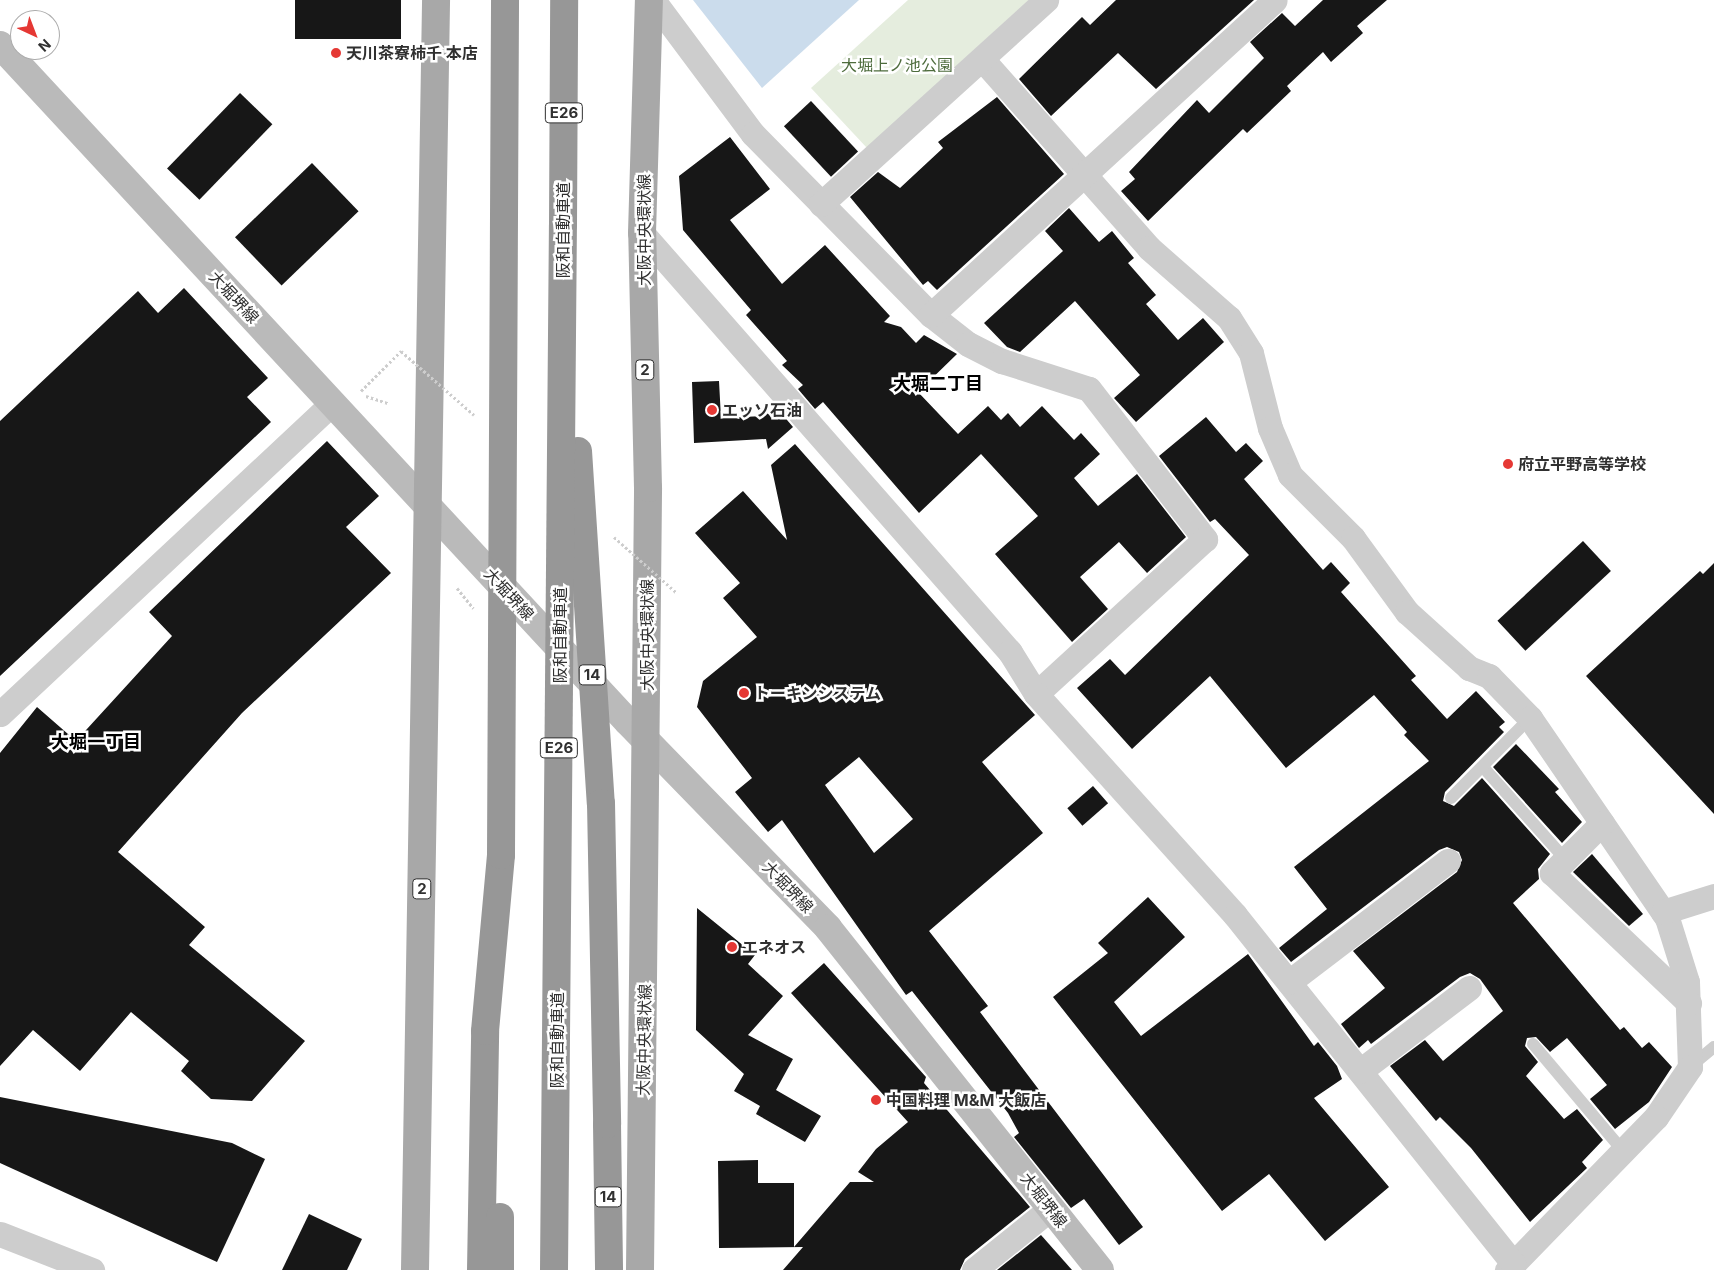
<!DOCTYPE html>
<html>
<head>
<meta charset="utf-8">
<style>
  body { margin:0 }
  #map { position:relative; width:1714px; height:1270px; overflow:hidden; background:#fff; font-family:Inter,"Noto Sans JP",sans-serif }
  div>[style] { position:absolute }
  [style*='--x'] { left:calc(var(--x)*1px); top:calc(var(--y)*1px); width:calc(var(--w)*1px); rotate:calc(var(--a)*1deg) }
  .green>* { inset:0; background:#e5edde }
  .water>* { inset:0; background:#cbdcec }
  .building>* { inset:0; background:#171717; transform-origin:0 0 }
  .path>* { height:3px; margin-top:-1.5px; transform-origin:0; background:repeating-linear-gradient(90deg,#cdcdcd 0 2.5px,transparent 0 5px) }
  .lane>* { height:12px; margin:-6px; padding:0 6px; transform-origin:6px; border-radius:6px; background:#cdcdcd }
  .street>* { height:25px; margin:-12.5px; padding:0 12.5px; transform-origin:12.5px; border-radius:12.5px; background:#cdcdcd }
  .secondary>* { height:28px; margin:-14px; padding:0 14px; transform-origin:14px; border-radius:14px; background:#bababa }
  .primary>* { height:28px; margin:-14px; padding:0 14px; transform-origin:14px; border-radius:14px; background:#a8a8a8 }
  .highway>* { height:28px; margin:-14px; padding:0 14px; transform-origin:14px; border-radius:14px; background:#979797 }
  .path-bridge>* { height:3px; margin-top:-1.5px; transform-origin:0; background:repeating-linear-gradient(90deg,#cdcdcd 0 2.5px,transparent 0 5px) }
  .highway-bridge>* { height:28px; margin:-14px; padding:0 14px; transform-origin:14px; border-radius:14px; background:#979797 }
  .dots>* { width:14px; height:14px; translate:-50% -50%; box-sizing:border-box; border:2px solid #fff; border-radius:50% }
  span { translate:-50% -50%; white-space:nowrap; text-align:center; line-height:1.15; -webkit-text-stroke:5px #fff; paint-order:stroke }
  .shield-label span { padding:1px 4px; background:#fff; border:1px solid; border-radius:4px; -webkit-text-stroke-width:0 }
  .shield-label { font-size:15px; color:#303030; font-weight:700 }
  .poi-label { font-size:16px; color:#303030; font-weight:700 }
  .left { translate:0 -50%; text-align:left }
  .park-label { font-size:16px; color:#4e6c3d }
  .street-label { font-size:16px; color:#303030 }
  .neighbourhood-label { font-size:18px; color:#000; font-weight:700 }
  .north { position:absolute; left:10px; top:10px; width:50px; height:50px; box-sizing:border-box; background:#fff; border:1px solid #acacac; border-radius:50%; rotate:137deg; font-size:14px; font-weight:700; line-height:20px; text-align:center; color:#303030 }
  .north::after { content:''; display:block; margin:auto; width:18px; height:22px; background:#e53834; clip-path:polygon(50% 0,100% 100%,50% 72%,0 100%) }
</style>
</head>
<body>
<div id="map">
  <div class="green">
    <div style="clip-path:polygon(908px 0,1029px 0,867px 148px,811px 88px)"></div>
  </div>
  <div class="water">
    <div style="clip-path:polygon(693px 0,859px 0,762px 88px)"></div>
  </div>
  <div class="building">
    <div style="left:295px;top:0;width:106px;height:39px"></div>
    <div style="clip-path:polygon(1116px 0,1254px 0,1156px 89px,1118px 53px,1051px 116px,1019px 79px,1082px 17px,1090px 25px)"></div>
    <div style="clip-path:polygon(1323px 0,1387px 0,1357px 26px,1363px 33px,1331px 62px,1323px 52px,1287px 86px,1291px 91px,1247px 133px,1243px 129px,1148px 221px,1121px 191px,1135px 179px,1129px 172px,1197px 100px,1209px 113px,1264px 58px,1250px 42px,1282px 13px,1295px 26px)"></div>
    <div style="left:240px;top:93px;width:45px;height:105px;rotate:44deg"></div>
    <div style="clip-path:polygon(997px 97px,1064px 174px,937px 290px,928px 281px,923px 285px,850px 197px,878px 172px,900px 188px,943px 148px,938px 142px)"></div>
    <div style="left:811px;top:101px;width:69px;height:37px;rotate:47deg"></div>
    <div style="clip-path:polygon(730px 137px,770px 189px,730px 220px,782px 284px,825px 245px,890px 316px,884px 322px,901px 327px,916px 343px,924px 335px,957px 354px,918px 392px,958px 434px,988px 406px,1001px 420px,1008px 413px,1020px 427px,1042px 406px,1074px 440px,1081px 433px,1100px 454px,1074px 478px,1098px 506px,1137px 474px,1186px 537px,1147px 573px,1119px 542px,1080px 577px,1108px 609px,1072px 642px,995px 554px,1038px 516px,981px 454px,919px 513px,823px 402px,815px 409px,798px 389px,803px 385px,782px 365px,787px 361px,746px 315px,751px 310px,683px 230px,679px 176px)"></div>
    <div style="left:312px;top:163px;width:67px;height:107px;rotate:46deg"></div>
    <div style="clip-path:polygon(1069px 208px,1099px 242px,1112px 231px,1134px 258px,1128px 263px,1156px 295px,1146px 304px,1178px 340px,1203px 318px,1224px 342px,1136px 422px,1114px 398px,1140px 375px,1075px 301px,1020px 352px,1007px 347px,984px 323px,1063px 251px,1045px 231px)"></div>
    <div style="clip-path:polygon(184px 288px,268px 378px,247px 397px,271px 422px,0 676px,0 421px,138px 291px,158px 313px)"></div>
    <div style="clip-path:polygon(719px 381px,721px 418px,764px 416px,776px 407px,793px 427px,768px 449px,766px 439px,694px 443px,692px 382px)"></div>
    <div style="clip-path:polygon(1206px 417px,1236px 452px,1246px 443px,1263px 461px,1244px 479px,1323px 570px,1331px 562px,1350px 583px,1341px 592px,1416px 676px,1411px 680px,1447px 719px,1476px 691px,1505px 722px,1499px 727px,1504px 732px,1445px 792px,1443px 801px,1454px 806px,1482px 778px,1550px 854px,1538px 869px,1539px 879px,1513px 903px,1620px 1030px,1624px 1027px,1642px 1048px,1649px 1042px,1672px 1067px,1649px 1102px,1615px 1129px,1590px 1099px,1607px 1085px,1567px 1038px,1550px 1052px,1536px 1037px,1527px 1038px,1525px 1046px,1538px 1062px,1526px 1076px,1564px 1119px,1577px 1109px,1603px 1140px,1582px 1162px,1587px 1168px,1530px 1222px,1471px 1148px,1440px 1117px,1436px 1121px,1390px 1066px,1425px 1040px,1443px 1061px,1503px 1011px,1480px 979px,1470px 973px,1460px 977px,1371px 1044px,1368px 1040px,1359px 1048px,1341px 1024px,1385px 988px,1353px 951px,1457px 872px,1462px 860px,1459px 852px,1447px 847px,1439px 850px,1291px 962px,1279px 948px,1327px 909px,1294px 867px,1429px 761px,1404px 735px,1407px 732px,1374px 695px,1286px 768px,1210px 676px,1132px 749px,1077px 688px,1110px 659px,1125px 675px,1249px 555px,1215px 519px,1210px 522px,1159px 456px)"></div>
    <div style="clip-path:polygon(327px 441px,379px 496px,346px 527px,391px 573px,242px 713px,118px 852px,205px 927px,189px 945px,305px 1041px,252px 1101px,211px 1099px,181px 1071px,189px 1061px,131px 1012px,80px 1071px,33px 1030px,0 1066px,0 753px,37px 707px,76px 741px,172px 636px,149px 612px)"></div>
    <div style="clip-path:polygon(evenodd,795px 444px,1035px 715px,982px 762px,1043px 833px,929px 931px,988px 1006px,980px 1012px,1143px 1227px,1119px 1245px,1084px 1199px,1071px 1208px,1014px 1137px,1019px 1133px,1008px 1113px,912px 991px,906px 995px,782px 820px,768px 832px,735px 792px,752px 778px,697px 707px,703px 681px,757px 637px,723px 598px,740px 583px,695px 533px,743px 491px,787px 540px,771px 465px,795px 444px,859px 757px,913px 819px,874px 853px,825px 785px,859px 757px)"></div>
    <div style="left:1583px;top:541px;width:41px;height:117px;rotate:47deg"></div>
    <div style="clip-path:polygon(1714px 563px,1714px 814px,1586px 676px,1700px 571px,1703px 574px)"></div>
    <div style="clip-path:polygon(1516px 744px,1559px 789px,1555px 792px,1582px 822px,1562px 843px,1493px 767px)"></div>
    <div style="left:1093px;top:786px;width:23px;height:34px;rotate:49deg"></div>
    <div style="clip-path:polygon(1592px 854px,1643px 914px,1629px 926px,1573px 872px)"></div>
    <div style="clip-path:polygon(1148px 897px,1185px 937px,1114px 1002px,1141px 1036px,1248px 954px,1314px 1046px,1318px 1042px,1337px 1066px,1342px 1079px,1314px 1098px,1389px 1187px,1325px 1241px,1269px 1174px,1222px 1211px,1053px 997px,1108px 953px,1098px 943px)"></div>
    <div style="clip-path:polygon(697px 908px,755px 955px,748px 964px,783px 996px,748px 1035px,793px 1059px,776px 1090px,821px 1116px,805px 1142px,756px 1114px,760px 1106px,734px 1091px,744px 1074px,696px 1030px)"></div>
    <div style="clip-path:polygon(824px 963px,926px 1077px,924px 1083px,1030px 1207px,965px 1259px,960px 1270px,783px 1270px,803px 1247px,719px 1248px,718px 1161px,758px 1160px,758px 1183px,794px 1183px,794px 1247px,850px 1182px,874px 1182px,858px 1172px,876px 1149px,908px 1122px,791px 993px)"></div>
    <div style="clip-path:polygon(0 1097px,232px 1143px,265px 1159px,217px 1262px,0 1163px)"></div>
    <div style="clip-path:polygon(309px 1214px,362px 1239px,347px 1270px,282px 1270px)"></div>
    <div style="clip-path:polygon(1041px 1235px,1072px 1270px,997px 1270px)"></div>
  </div>
  <div class="path">
    <div style="--x:361;--y:391;--w:57;--a:-45"></div>
    <div style="--x:366;--y:396;--w:23;--a:18"></div>
    <div style="--x:457;--y:588;--w:26;--a:51"></div>
  </div>
  <div class="lane">
    <div style="--x:1483;--y:767;--w:125;--a:48.3"></div>
    <div style="--x:1451;--y:798;--w:112;--a:-45.4"></div>
    <div style="--x:1533;--y:1044;--w:140;--a:49.9"></div>
    <div style="--x:1690;--y:1067;--w:31;--a:-40"></div>
  </div>
  <div class="street">
    <div style="--x:653;--y:0;--w:167;--a:53.3"></div>
    <div style="--x:753;--y:134;--w:254;--a:45.5"></div>
    <div style="--x:931;--y:315;--w:47;--a:38.1"></div>
    <div style="--x:968;--y:344;--w:38;--a:27"></div>
    <div style="--x:1002;--y:361;--w:91;--a:17.8"></div>
    <div style="--x:1089;--y:389;--w:190;--a:52.3"></div>
    <div style="--x:1205;--y:539;--w:229;--a:137.5"></div>
    <div style="--x:982;--y:59;--w:252;--a:48.5"></div>
    <div style="--x:1149;--y:248;--w:106;--a:41.2"></div>
    <div style="--x:1229;--y:318;--w:41;--a:57.8"></div>
    <div style="--x:1251;--y:353;--w:77;--a:75.8"></div>
    <div style="--x:1270;--y:428;--w:51;--a:66.9"></div>
    <div style="--x:1290;--y:475;--w:89;--a:45"></div>
    <div style="--x:1353;--y:538;--w:92;--a:53.9"></div>
    <div style="--x:1407;--y:612;--w:84;--a:42.1"></div>
    <div style="--x:1469;--y:668;--w:22;--a:22"></div>
    <div style="--x:1489;--y:676;--w:59;--a:45.7"></div>
    <div style="--x:1530;--y:718;--w:242;--a:55.6"></div>
    <div style="--x:1667;--y:918;--w:67;--a:72.6"></div>
    <div style="--x:1687;--y:982;--w:85;--a:88"></div>
    <div style="--x:1690;--y:1067;--w:60;--a:124.2"></div>
    <div style="--x:1656;--y:1117;--w:214;--a:134.2"></div>
    <div style="--x:821;--y:204;--w:304;--a:-42.2"></div>
    <div style="--x:642;--y:233;--w:558;--a:48.71"></div>
    <div style="--x:1010;--y:652;--w:49;--a:58.2"></div>
    <div style="--x:1036;--y:694;--w:297;--a:48"></div>
    <div style="--x:1235;--y:915;--w:447;--a:51.4"></div>
    <div style="--x:931;--y:315;--w:466;--a:-42.5"></div>
    <div style="--x:0;--y:714;--w:455;--a:-43.1"></div>
    <div style="--x:1602;--y:823;--w:71;--a:135"></div>
    <div style="--x:1552;--y:873;--w:189;--a:43.5"></div>
    <div style="--x:1663;--y:912;--w:53;--a:-17.4"></div>
    <div style="--x:1289;--y:982;--w:200;--a:-37.3"></div>
    <div style="--x:1360;--y:1071;--w:137;--a:-37.3"></div>
    <div style="--x:0;--y:1234;--w:99;--a:21.4"></div>
    <div style="--x:974;--y:1270;--w:99;--a:-38.8"></div>
  </div>
  <div class="secondary">
    <div style="--x:0;--y:45;--w:923;--a:47.15"></div>
    <div style="--x:628;--y:722;--w:287;--a:45.8"></div>
    <div style="--x:828;--y:928;--w:437;--a:51.5"></div>
  </div>
  <div class="primary">
    <div style="--x:415;--y:1270;--w:1270;--a:-89.05"></div>
    <div style="--x:640;--y:1270;--w:782;--a:-89.41"></div>
    <div style="--x:648;--y:488;--w:255;--a:-91.3"></div>
    <div style="--x:642;--y:233;--w:233;--a:-88.3"></div>
  </div>
  <div class="highway">
    <div style="--x:563;--y:225;--w:225;--a:-89.7"></div>
    <div style="--x:607;--y:1124;--w:146;--a:89.2"></div>
    <div style="--x:481;--y:1270;--w:239;--a:-89"></div>
    <div style="--x:485;--y:1031;--w:177;--a:-84.8"></div>
    <div style="--x:500;--y:1270;--w:53;--a:-90"></div>
  </div>
  <div class="path-bridge">
    <div style="--x:401;--y:351;--w:97;--a:41.2"></div>
    <div style="--x:614;--y:537;--w:84;--a:41.6"></div>
  </div>
  <div class="highway-bridge">
    <div style="--x:578;--y:451;--w:353;--a:86.3"></div>
    <div style="--x:601;--y:803;--w:321;--a:88.9"></div>
    <div style="--x:501;--y:855;--w:855;--a:-89.73"></div>
    <div style="--x:554;--y:1270;--w:1045;--a:-89.51"></div>
  </div>
  <div class="dots">
    <div style="left:336px;top:53px;background:#e53834"></div>
    <div style="left:712px;top:410px;background:#e53834"></div>
    <div style="left:1508px;top:464px;background:#e53834"></div>
    <div style="left:744px;top:693px;background:#e53834"></div>
    <div style="left:732px;top:947px;background:#e53834"></div>
    <div style="left:876px;top:1100px;background:#e53834"></div>
  </div>
  <div class="shield-label">
    <span style="left:564px;top:113px">E26</span>
    <span style="left:645px;top:370px">2</span>
    <span style="left:592px;top:675px">14</span>
    <span style="left:559px;top:748px">E26</span>
    <span style="left:422px;top:889px">2</span>
    <span style="left:608px;top:1197px">14</span>
  </div>
  <div class="poi-label">
    <span class="left" style="left:346px;top:53px">天川茶寮柿千 本店</span>
    <span class="left" style="left:722px;top:410px">エッソ石油</span>
    <span class="left" style="left:1518px;top:464px">府立平野高等学校</span>
    <span class="left" style="left:754px;top:693px">トーキンシステム</span>
    <span class="left" style="left:742px;top:947px">エネオス</span>
    <span class="left" style="left:886px;top:1100px">中国料理 M&amp;M 大飯店</span>
  </div>
  <div class="park-label">
    <span style="left:897px;top:65px">大堀上ノ池公園</span>
  </div>
  <div class="street-label">
    <span style="left:563px;top:230px;rotate:-90deg">阪和自動車道</span>
    <span style="left:644px;top:230px;rotate:-90deg">大阪中央環状線</span>
    <span style="left:234px;top:297px;rotate:47deg">大堀堺線</span>
    <span style="left:509px;top:594px;rotate:47deg">大堀堺線</span>
    <span style="left:560px;top:635px;rotate:-90deg">阪和自動車道</span>
    <span style="left:647px;top:635px;rotate:-90deg">大阪中央環状線</span>
    <span style="left:788px;top:887px;rotate:46deg">大堀堺線</span>
    <span style="left:557px;top:1040px;rotate:-90deg">阪和自動車道</span>
    <span style="left:644px;top:1040px;rotate:-89deg">大阪中央環状線</span>
    <span style="left:1044px;top:1200px;rotate:52deg">大堀堺線</span>
  </div>
  <div class="neighbourhood-label">
    <span style="left:938px;top:384px">大堀二丁目</span>
    <span style="left:96px;top:742px">大堀一丁目</span>
  </div>
  <div class="north">N</div>
</div>
</body>
</html>
